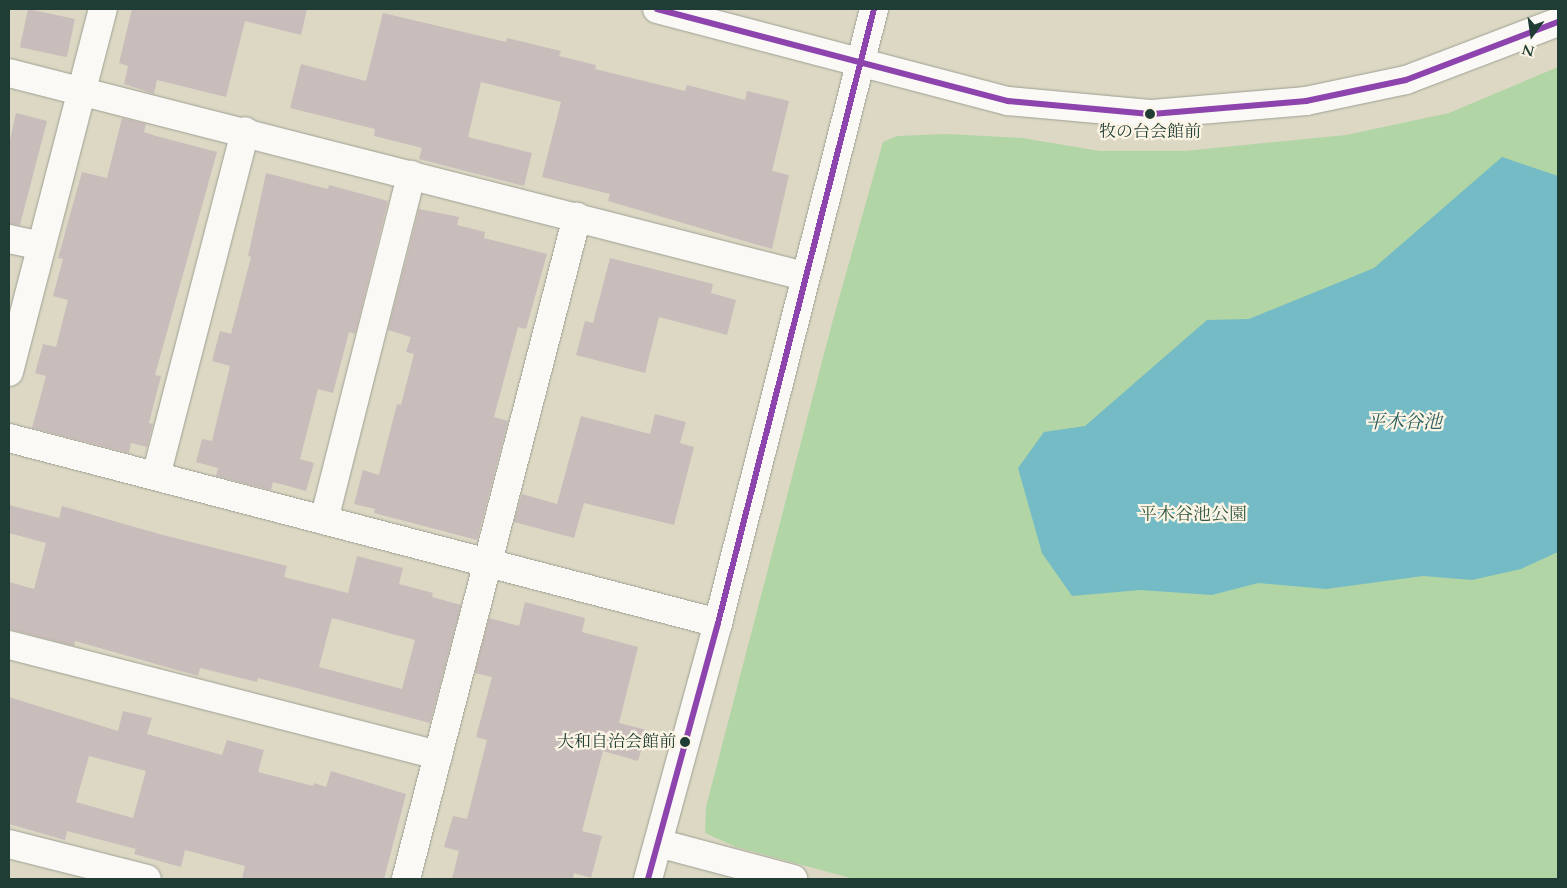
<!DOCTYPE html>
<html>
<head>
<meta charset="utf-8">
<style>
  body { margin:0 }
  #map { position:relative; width:1567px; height:888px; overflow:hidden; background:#dcd8c4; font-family:Cardo,"Noto Serif JP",serif }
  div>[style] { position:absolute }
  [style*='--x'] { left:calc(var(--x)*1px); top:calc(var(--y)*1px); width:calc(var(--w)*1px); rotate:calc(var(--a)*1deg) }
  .green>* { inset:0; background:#b1d5a5 }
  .water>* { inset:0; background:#74bbc6 }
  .building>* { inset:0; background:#c9bdbc; transform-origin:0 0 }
  .roads { filter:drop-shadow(0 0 1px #9d9f92) drop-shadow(0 0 1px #9d9f92) }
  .street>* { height:28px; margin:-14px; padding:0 14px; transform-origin:14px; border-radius:14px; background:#faf9f6 }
  .secondary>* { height:28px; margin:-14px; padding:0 14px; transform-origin:14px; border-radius:14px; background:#faf9f6 }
  .bus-1>* { height:6px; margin:-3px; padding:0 3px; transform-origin:3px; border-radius:3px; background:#8e44ad }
  .dots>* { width:14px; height:14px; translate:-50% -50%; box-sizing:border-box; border:2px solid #fcf5e5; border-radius:50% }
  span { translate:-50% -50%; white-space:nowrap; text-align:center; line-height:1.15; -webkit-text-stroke:4.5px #fcf5e5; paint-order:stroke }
  .bus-label { font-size:17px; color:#1f3d34 }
  .right { translate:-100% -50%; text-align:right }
  .park-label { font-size:18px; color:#355b45 }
  .water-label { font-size:19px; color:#2b5f60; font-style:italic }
  .frame { position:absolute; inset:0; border:10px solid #1f3d34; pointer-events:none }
  .north { position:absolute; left:1507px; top:10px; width:50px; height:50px; -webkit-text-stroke:4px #fcf5e5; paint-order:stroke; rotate:194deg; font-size:14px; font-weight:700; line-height:20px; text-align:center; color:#1f3d34 }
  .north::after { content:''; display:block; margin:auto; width:18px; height:22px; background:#1f3d34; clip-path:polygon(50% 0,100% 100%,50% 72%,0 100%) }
</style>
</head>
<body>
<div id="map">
  <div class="green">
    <div style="clip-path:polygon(1558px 67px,1558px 879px,854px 879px,736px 847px,705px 833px,706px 807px,831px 327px,883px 142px,897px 136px,946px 134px,1022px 138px,1100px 151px,1185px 151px,1346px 135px,1449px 113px)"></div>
  </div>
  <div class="water">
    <div style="clip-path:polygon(1502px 157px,1558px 176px,1558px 552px,1521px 569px,1472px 580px,1423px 576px,1326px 589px,1258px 583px,1212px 595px,1140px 590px,1072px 596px,1042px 553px,1018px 468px,1044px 432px,1085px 426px,1207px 320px,1249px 319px,1374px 268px)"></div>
  </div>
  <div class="building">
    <div style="left:28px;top:9px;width:48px;height:39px;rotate:12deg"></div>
    <div style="clip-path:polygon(132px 9px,307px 9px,301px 35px,245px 21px,226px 97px,157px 80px,154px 94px,124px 84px,128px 66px,119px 63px)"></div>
    <div style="clip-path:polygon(383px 13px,506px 42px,507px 38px,561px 51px,559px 56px,596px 65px,595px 69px,685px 91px,687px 85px,745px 100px,747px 91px,789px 101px,772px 171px,789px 175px,772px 249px,608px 201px,610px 194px,542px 177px,561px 102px,481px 82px,468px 137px,532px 153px,524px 186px,419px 159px,422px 148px,374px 136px,375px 129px,290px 108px,301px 64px,366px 81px)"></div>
    <div style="clip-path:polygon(16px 113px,47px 121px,20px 225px,9px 224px,9px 144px)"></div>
    <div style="clip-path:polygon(122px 118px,146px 124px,144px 132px,156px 136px,217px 152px,155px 375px,161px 376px,149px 423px,153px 424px,147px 447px,131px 443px,129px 453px,32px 428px,46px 376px,35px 373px,43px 344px,56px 347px,68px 300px,53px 296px,63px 259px,58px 258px,82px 172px,107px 178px)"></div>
    <div style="clip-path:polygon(266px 173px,328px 189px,329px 185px,388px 201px,355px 334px,349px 332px,333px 393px,318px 389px,300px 459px,314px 463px,306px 491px,273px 482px,271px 490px,216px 476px,218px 468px,196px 462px,202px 439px,212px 441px,230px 366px,212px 361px,220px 331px,231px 334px,251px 257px,248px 256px)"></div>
    <div style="clip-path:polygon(419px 209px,459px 217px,457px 225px,485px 232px,484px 238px,547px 254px,526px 329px,518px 327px,494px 417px,508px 421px,477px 540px,374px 513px,375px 509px,354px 504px,363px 470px,379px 475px,397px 404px,401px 405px,414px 354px,406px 352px,411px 337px,388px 330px)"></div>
    <div style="clip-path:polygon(610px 258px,713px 284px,711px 293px,736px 300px,727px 335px,659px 317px,645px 373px,576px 355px,585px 321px,593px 323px)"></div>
    <div style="clip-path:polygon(655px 414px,686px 422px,680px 443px,694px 447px,674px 525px,584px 503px,574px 538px,514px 522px,522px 494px,557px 504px,581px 416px,650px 434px)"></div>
    <div style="clip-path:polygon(evenodd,9px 505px,59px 518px,62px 506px,159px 534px,287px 566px,284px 577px,348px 593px,357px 556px,403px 568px,399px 584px,433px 593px,432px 597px,461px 605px,430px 723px,258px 678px,257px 682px,200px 668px,198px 676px,75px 641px,74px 646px,9px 629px,9px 582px,34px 589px,46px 543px,9px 533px,9px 505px,332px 618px,415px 640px,402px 689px,319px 667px,332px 618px)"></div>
    <div style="clip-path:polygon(525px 602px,585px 618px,582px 632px,638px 647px,619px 723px,647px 730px,638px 761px,603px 751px,582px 831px,602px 836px,591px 878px,574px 873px,573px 879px,452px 879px,459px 851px,444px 847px,453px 816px,467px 819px,487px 740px,476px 737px,492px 677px,475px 673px,489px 618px,519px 626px)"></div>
    <div style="clip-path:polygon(evenodd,9px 697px,118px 731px,123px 711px,152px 718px,147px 734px,222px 755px,227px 740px,264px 750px,258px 772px,313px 786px,314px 783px,326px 787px,331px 771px,406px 794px,384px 879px,242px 879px,245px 866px,185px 850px,181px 867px,134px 854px,136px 849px,67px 831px,65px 840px,9px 824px,9px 697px,89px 756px,146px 771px,133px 818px,76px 802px,89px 756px)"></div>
  </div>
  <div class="roads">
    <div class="street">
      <div style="--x:9;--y:73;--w:821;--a:14.32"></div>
      <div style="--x:9;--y:239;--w:33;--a:12"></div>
      <div style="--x:9;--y:372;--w:375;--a:-75.5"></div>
      <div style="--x:9;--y:438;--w:733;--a:14.62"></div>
      <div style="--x:156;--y:476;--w:356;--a:-75.5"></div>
      <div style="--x:324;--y:520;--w:356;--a:-75.8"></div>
      <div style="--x:9;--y:645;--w:443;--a:14.4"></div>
      <div style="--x:658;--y:843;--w:140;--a:14.9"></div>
      <div style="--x:9;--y:844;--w:142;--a:14.2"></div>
      <div style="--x:406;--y:879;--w:684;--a:-75.52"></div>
    </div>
    <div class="secondary">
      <div style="--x:657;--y:9;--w:363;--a:14.7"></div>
      <div style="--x:1008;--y:101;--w:145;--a:5.2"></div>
      <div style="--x:1152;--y:114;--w:155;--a:-4.8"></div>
      <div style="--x:1306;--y:101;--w:102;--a:-11.9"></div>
      <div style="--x:1406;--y:80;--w:163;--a:-20.9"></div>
      <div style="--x:648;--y:879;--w:265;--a:-74.7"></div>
      <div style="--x:718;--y:623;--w:634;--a:-75.74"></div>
    </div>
  </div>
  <div class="bus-1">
    <div style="--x:657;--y:9;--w:363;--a:14.7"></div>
    <div style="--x:1008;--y:101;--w:145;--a:5.2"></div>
    <div style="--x:1152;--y:114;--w:155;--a:-4.8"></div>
    <div style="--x:1306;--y:101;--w:102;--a:-11.9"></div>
    <div style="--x:1406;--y:80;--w:163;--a:-20.9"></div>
    <div style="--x:648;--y:879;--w:265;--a:-74.7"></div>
    <div style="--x:718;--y:623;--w:634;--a:-75.74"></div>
  </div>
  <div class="dots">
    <div style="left:1150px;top:114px;background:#1f3d34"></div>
    <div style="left:685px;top:742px;background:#1f3d34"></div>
  </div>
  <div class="bus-label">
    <span style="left:1150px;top:132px">牧の台会館前</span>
    <span class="right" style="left:676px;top:742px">大和自治会館前</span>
  </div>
  <div class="park-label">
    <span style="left:1193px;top:515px">平木谷池公園</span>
  </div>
  <div class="water-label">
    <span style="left:1404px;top:423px">平木谷池</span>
  </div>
  <div class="frame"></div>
  <div class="north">N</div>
</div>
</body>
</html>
